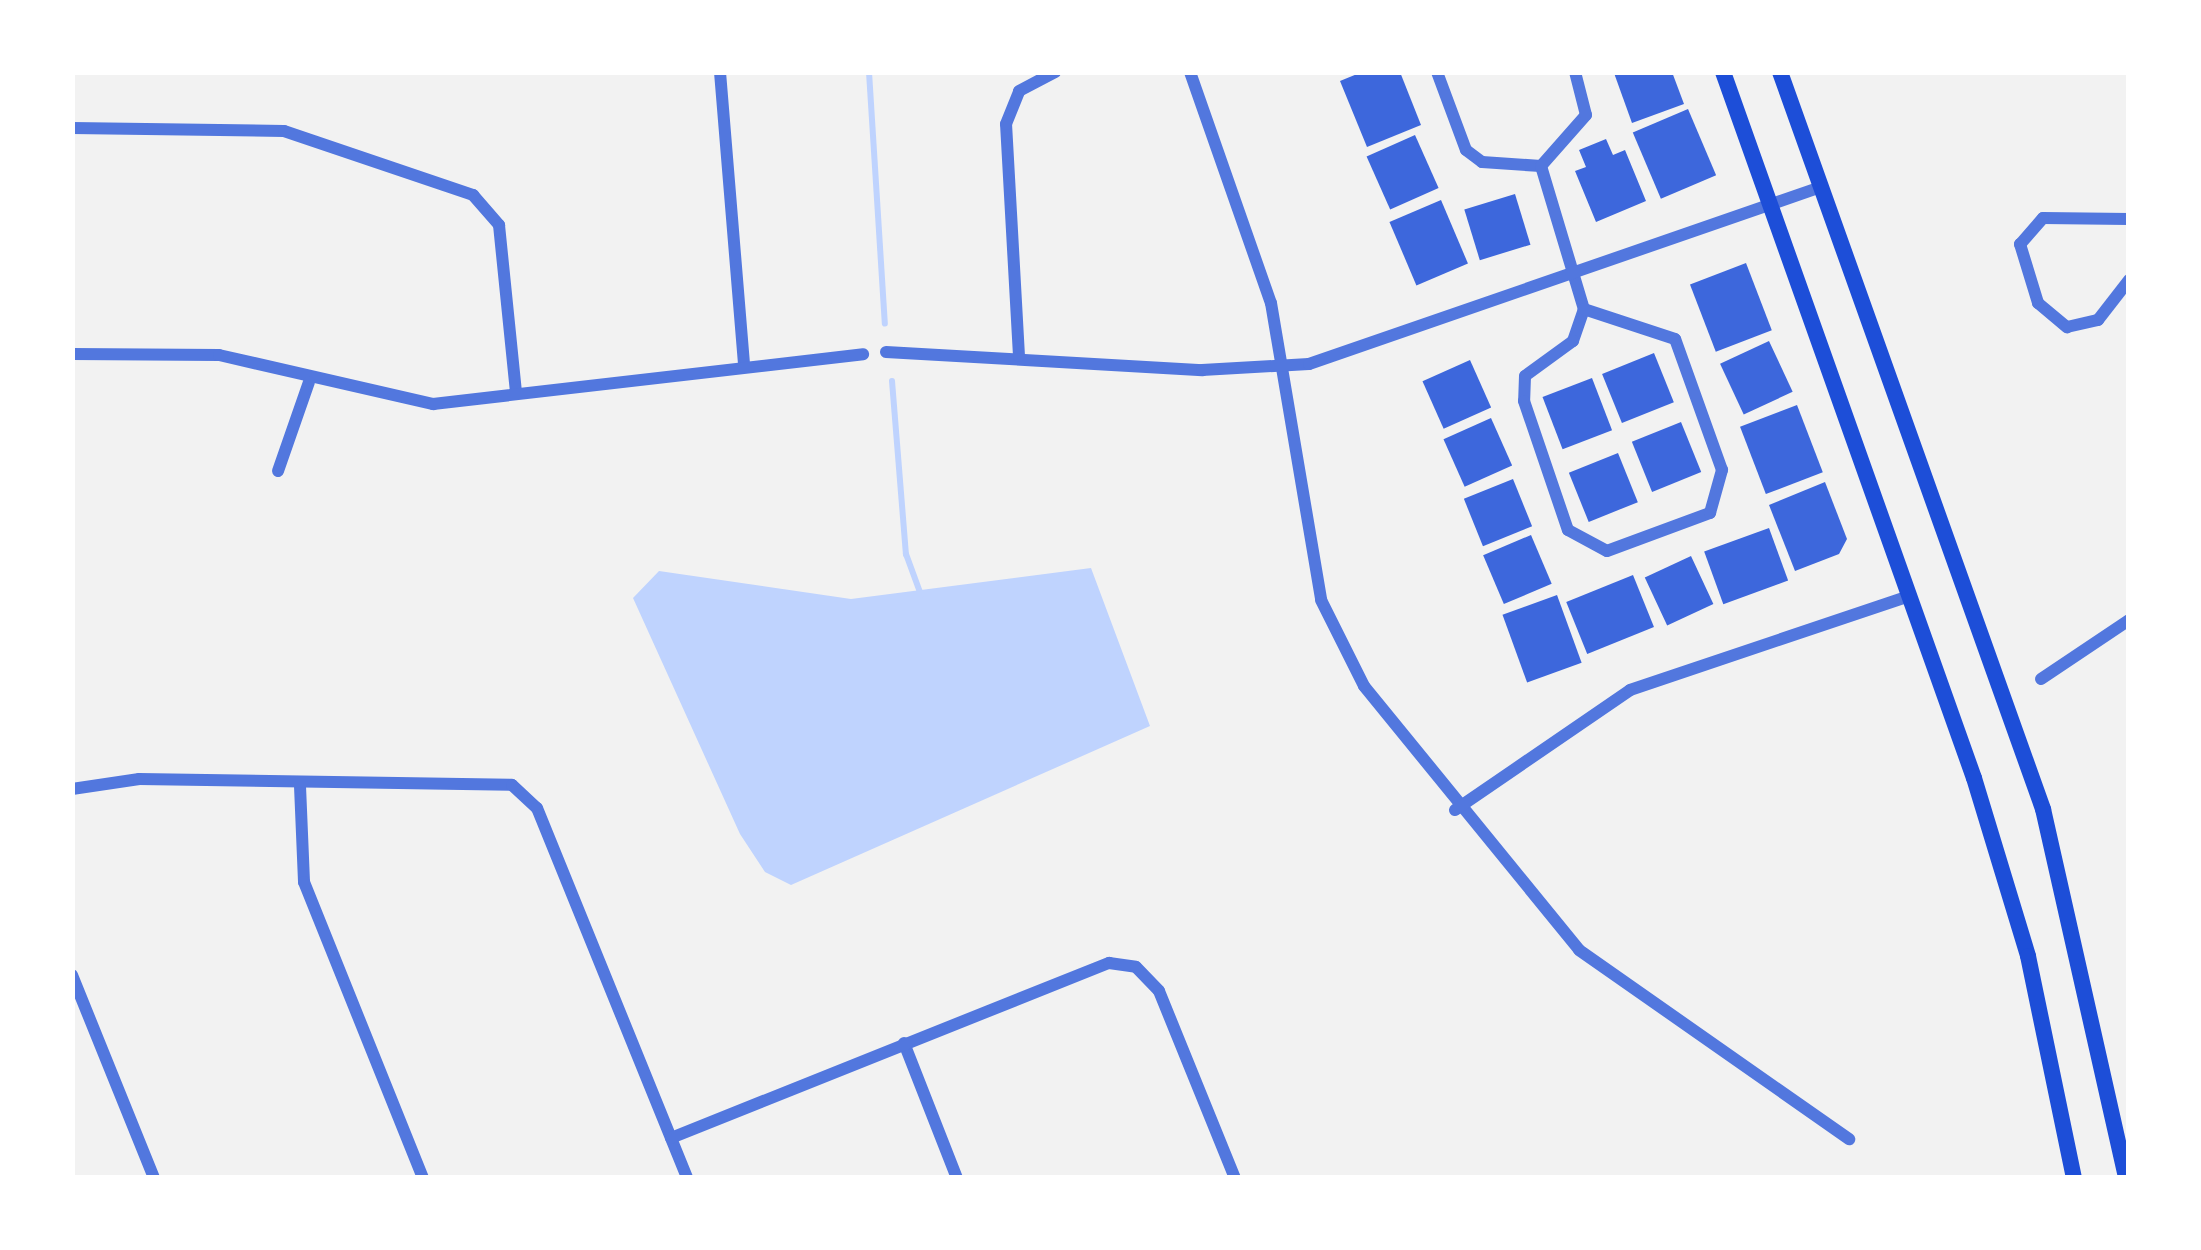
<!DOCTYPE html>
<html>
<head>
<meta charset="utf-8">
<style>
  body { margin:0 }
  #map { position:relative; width:2201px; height:1250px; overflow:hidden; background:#f2f2f2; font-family:Quicksand,sans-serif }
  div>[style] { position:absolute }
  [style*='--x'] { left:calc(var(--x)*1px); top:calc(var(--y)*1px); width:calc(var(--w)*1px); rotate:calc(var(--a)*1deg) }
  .water>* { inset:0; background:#bfd3fe }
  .stream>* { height:6px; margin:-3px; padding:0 3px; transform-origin:3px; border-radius:3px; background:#bfd3fe }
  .building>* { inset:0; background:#3d67dc; transform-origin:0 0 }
  .minor>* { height:12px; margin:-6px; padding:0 6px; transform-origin:6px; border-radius:6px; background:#5277de }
  .secondary>* { height:16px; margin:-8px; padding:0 8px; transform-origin:8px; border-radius:8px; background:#1d4ed8 }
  span { translate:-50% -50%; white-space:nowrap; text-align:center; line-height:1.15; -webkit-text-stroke:12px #fff; paint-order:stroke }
  .frame { position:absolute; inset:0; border:75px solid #fff; pointer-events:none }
</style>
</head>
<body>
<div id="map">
  <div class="water">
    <div style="clip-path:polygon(1091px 568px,1150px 726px,791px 885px,765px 872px,740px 834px,633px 598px,659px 571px,851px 599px)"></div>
  </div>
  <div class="stream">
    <div style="--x:869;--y:72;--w:252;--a:86.4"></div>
    <div style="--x:892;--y:381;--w:174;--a:85.4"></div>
    <div style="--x:906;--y:554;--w:44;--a:69.9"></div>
  </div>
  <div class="building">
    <div style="clip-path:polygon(1362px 72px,1400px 72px,1421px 125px,1367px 147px,1340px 81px)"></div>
    <div style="clip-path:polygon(1672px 72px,1684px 104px,1632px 123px,1614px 73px)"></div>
    <div style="left:1688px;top:109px;width:72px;height:60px;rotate:67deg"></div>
    <div style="left:1415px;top:135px;width:58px;height:53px;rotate:66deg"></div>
    <div style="clip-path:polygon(1606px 139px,1613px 155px,1625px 150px,1646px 201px,1596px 222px,1575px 171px,1586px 167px,1579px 150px)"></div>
    <div style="left:1515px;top:194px;width:53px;height:53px;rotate:73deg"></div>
    <div style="left:1441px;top:200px;width:69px;height:56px;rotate:67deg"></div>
    <div style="left:1746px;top:263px;width:72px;height:60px;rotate:69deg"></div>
    <div style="left:1769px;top:341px;width:56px;height:54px;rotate:65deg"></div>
    <div style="left:1654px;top:353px;width:53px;height:56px;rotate:68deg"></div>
    <div style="left:1470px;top:360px;width:52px;height:52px;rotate:66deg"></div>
    <div style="left:1592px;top:378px;width:56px;height:53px;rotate:69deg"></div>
    <div style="left:1797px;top:405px;width:72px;height:61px;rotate:69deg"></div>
    <div style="left:1491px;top:418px;width:52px;height:52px;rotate:66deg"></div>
    <div style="left:1681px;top:422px;width:54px;height:53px;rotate:68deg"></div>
    <div style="left:1618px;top:453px;width:53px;height:53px;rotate:68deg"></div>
    <div style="left:1513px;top:479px;width:51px;height:53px;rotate:68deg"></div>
    <div style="clip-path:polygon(1825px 482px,1847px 539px,1839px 554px,1795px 571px,1769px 505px)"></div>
    <div style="left:1769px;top:528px;width:56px;height:69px;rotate:70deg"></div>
    <div style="left:1531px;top:535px;width:53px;height:52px;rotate:67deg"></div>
    <div style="left:1691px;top:556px;width:53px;height:51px;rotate:65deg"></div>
    <div style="left:1633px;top:575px;width:56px;height:72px;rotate:68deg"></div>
    <div style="left:1557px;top:595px;width:72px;height:58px;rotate:70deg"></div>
  </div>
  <div class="minor">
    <div style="--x:720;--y:72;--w:292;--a:85.3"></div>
    <div style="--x:1190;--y:72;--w:245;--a:70.7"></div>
    <div style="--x:1271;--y:303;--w:301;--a:80.4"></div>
    <div style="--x:1321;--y:600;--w:96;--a:63.4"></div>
    <div style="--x:1364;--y:686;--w:340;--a:50.8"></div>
    <div style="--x:1579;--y:950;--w:330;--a:35"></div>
    <div style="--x:1437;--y:72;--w:83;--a:69.6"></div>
    <div style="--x:1466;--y:150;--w:20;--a:37"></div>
    <div style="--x:1482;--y:162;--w:59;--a:3.9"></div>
    <div style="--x:72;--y:128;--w:212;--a:0.8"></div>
    <div style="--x:284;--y:131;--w:200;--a:18.7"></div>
    <div style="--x:473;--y:195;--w:40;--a:49"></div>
    <div style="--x:499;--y:225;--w:167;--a:84.2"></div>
    <div style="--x:1541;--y:166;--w:149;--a:73.3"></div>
    <div style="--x:1584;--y:309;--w:34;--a:109"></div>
    <div style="--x:1573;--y:341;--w:59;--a:143.9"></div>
    <div style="--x:1525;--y:376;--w:25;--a:92"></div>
    <div style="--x:1524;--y:401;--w:136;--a:71.2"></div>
    <div style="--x:1568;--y:530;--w:44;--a:28.3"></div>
    <div style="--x:1607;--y:551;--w:110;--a:-20.3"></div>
    <div style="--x:1710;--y:513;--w:45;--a:-74.4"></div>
    <div style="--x:1722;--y:470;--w:139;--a:-109.7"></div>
    <div style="--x:1675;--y:339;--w:96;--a:-161.8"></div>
    <div style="--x:1541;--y:166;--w:68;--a:-48.6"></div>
    <div style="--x:1586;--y:115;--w:44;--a:-104.3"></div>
    <div style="--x:2129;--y:219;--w:86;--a:-179.3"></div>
    <div style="--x:2043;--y:218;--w:35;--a:131"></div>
    <div style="--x:2020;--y:244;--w:62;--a:73"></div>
    <div style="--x:2038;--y:303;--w:38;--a:40"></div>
    <div style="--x:2067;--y:327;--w:32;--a:-13"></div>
    <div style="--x:2098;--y:320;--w:51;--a:-52.2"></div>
    <div style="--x:886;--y:352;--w:317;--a:3.3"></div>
    <div style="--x:1202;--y:370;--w:107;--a:-3.2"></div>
    <div style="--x:1309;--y:364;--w:542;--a:-19.07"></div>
    <div style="--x:72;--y:354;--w:147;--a:0.4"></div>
    <div style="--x:219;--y:355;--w:220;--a:12.9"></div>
    <div style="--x:433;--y:404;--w:433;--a:-6.6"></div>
    <div style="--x:1019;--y:356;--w:232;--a:-93.2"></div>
    <div style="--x:1006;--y:124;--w:35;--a:-68"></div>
    <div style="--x:1019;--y:91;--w:41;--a:-27.8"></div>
    <div style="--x:278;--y:471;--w:94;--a:-70.8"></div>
    <div style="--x:2041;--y:679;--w:106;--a:-33.8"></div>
    <div style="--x:300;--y:786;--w:96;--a:87.6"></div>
    <div style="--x:304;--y:882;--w:319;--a:68.1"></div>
    <div style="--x:72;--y:789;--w:68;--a:-8.5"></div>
    <div style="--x:139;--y:779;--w:373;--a:0.9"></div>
    <div style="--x:512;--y:785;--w:34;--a:43"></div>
    <div style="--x:537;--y:808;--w:399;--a:67.9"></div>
    <div style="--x:1455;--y:810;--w:212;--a:-34.4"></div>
    <div style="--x:1630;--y:690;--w:294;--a:-18.6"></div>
    <div style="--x:72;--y:975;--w:219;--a:68"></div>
    <div style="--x:904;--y:1043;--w:145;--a:68.6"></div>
    <div style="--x:671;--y:1138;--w:472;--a:-21.8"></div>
    <div style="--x:1109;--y:963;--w:27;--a:8"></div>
    <div style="--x:1136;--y:967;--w:33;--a:46"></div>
    <div style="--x:1159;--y:991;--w:202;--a:67.9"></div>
  </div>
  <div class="secondary">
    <div style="--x:1723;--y:72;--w:749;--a:70.43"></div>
    <div style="--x:1974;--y:778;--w:186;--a:73.1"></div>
    <div style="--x:2028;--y:956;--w:227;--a:78.3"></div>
    <div style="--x:1780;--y:72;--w:783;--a:70.36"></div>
    <div style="--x:2043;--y:809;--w:378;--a:77.3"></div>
  </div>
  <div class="frame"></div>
</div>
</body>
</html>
